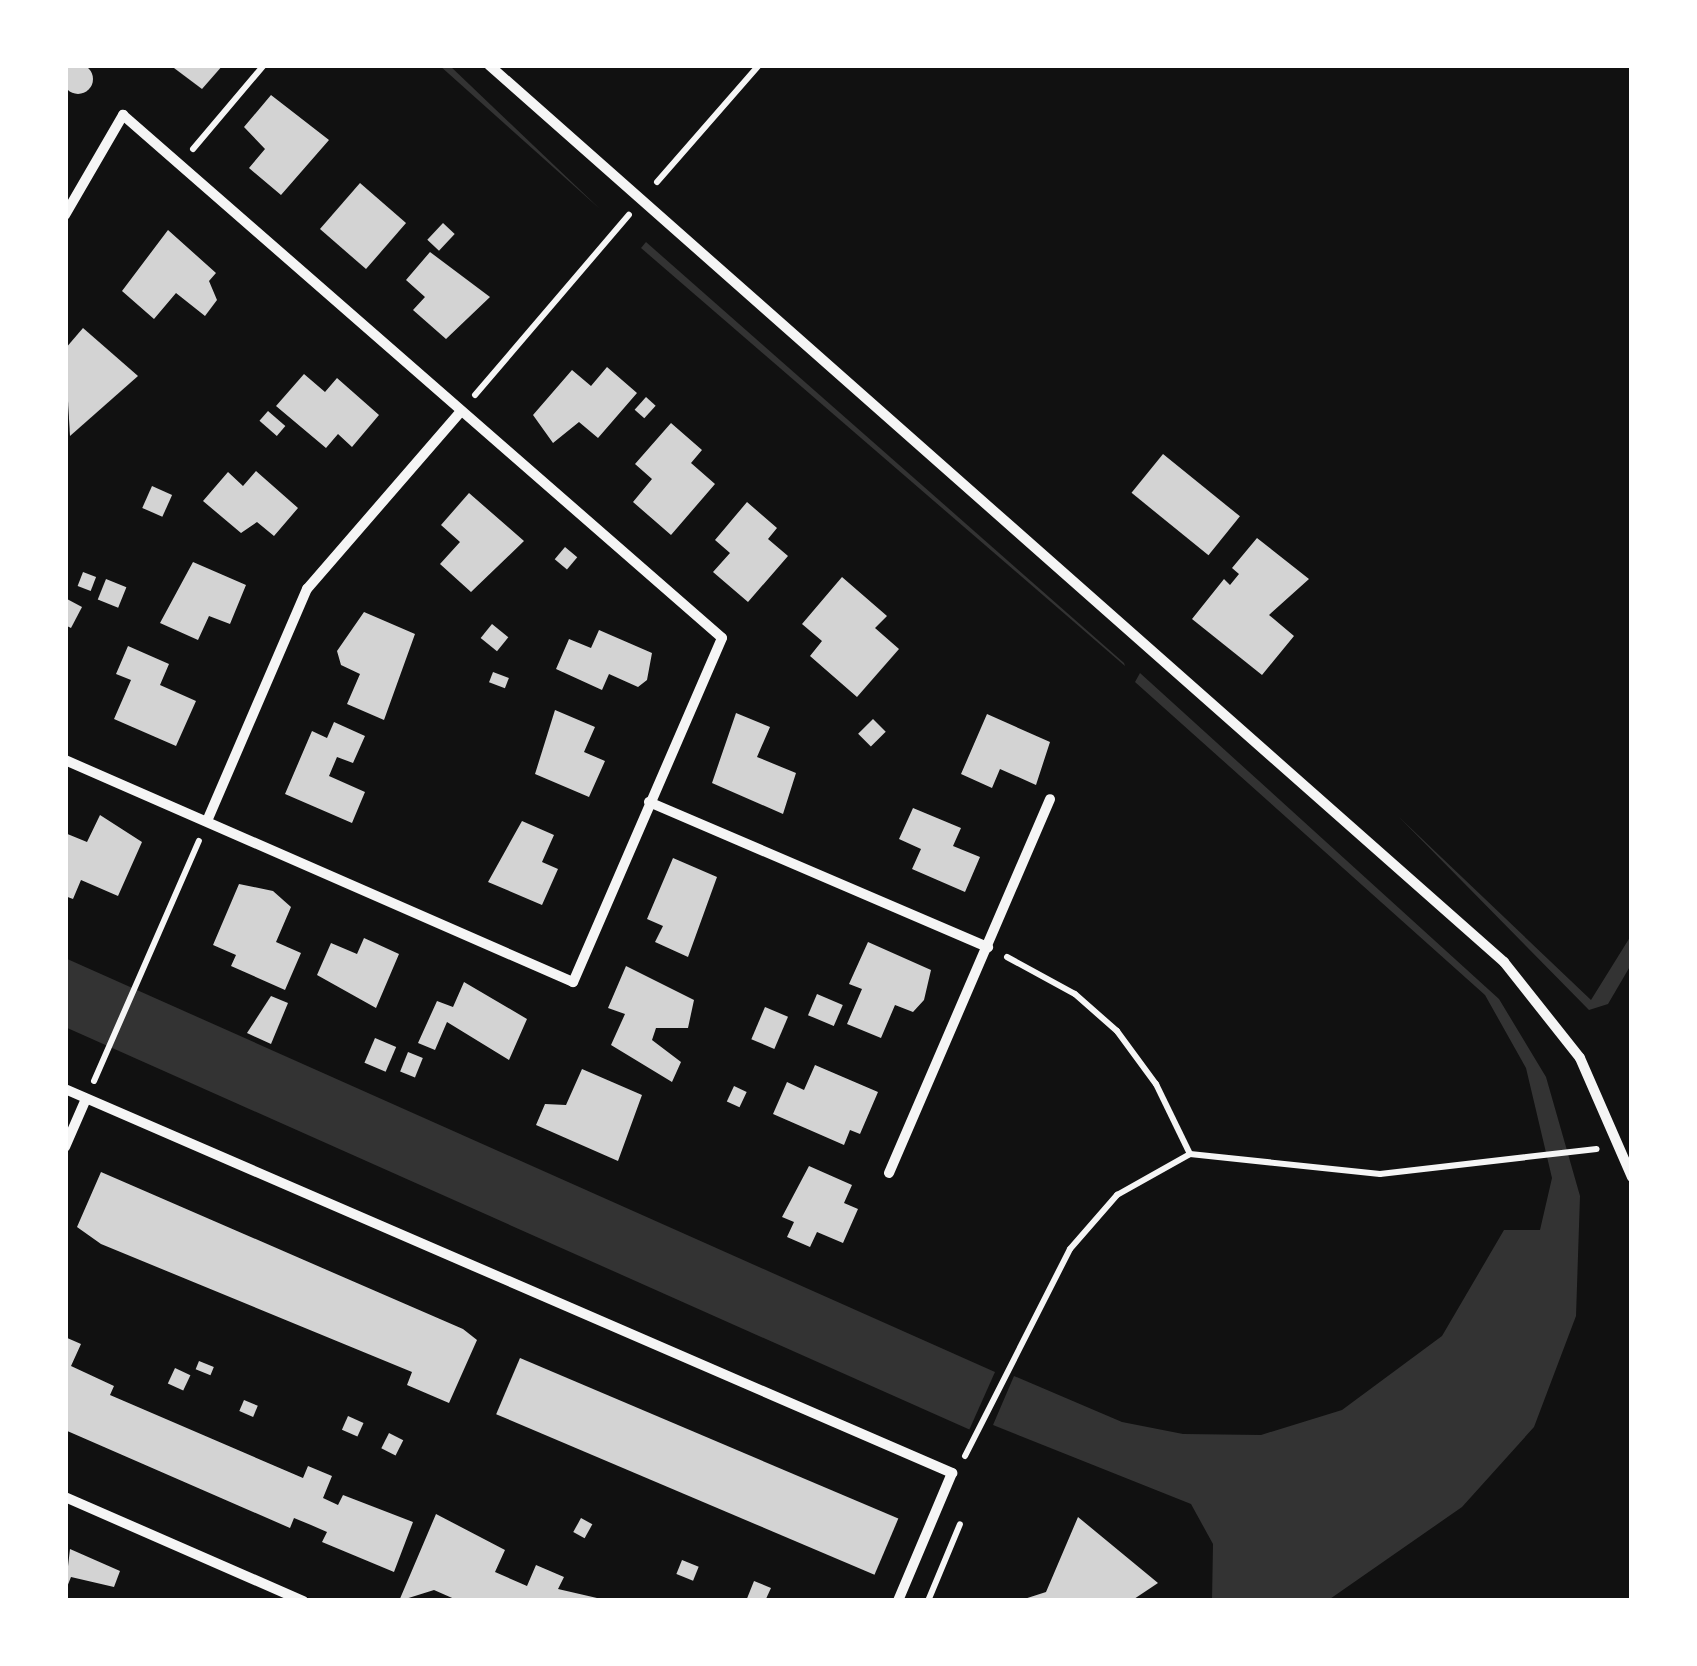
<!DOCTYPE html>
<html>
<head>
<meta charset="utf-8">
<style>
  body { margin:0 }
  #map { position:relative; width:1697px; height:1666px; overflow:hidden; background:#111; font-family:"Space Grotesk",sans-serif }
  div>[style] { position:absolute }
  [style*='--x'] { left:calc(var(--x)*1px); top:calc(var(--y)*1px); width:calc(var(--w)*1px); rotate:calc(var(--a)*1deg) }
  .water>* { inset:0; background:#333; transform-origin:0 0 }
  .building>* { inset:0; background:#d3d3d3; transform-origin:0 0 }
  .round { border-radius:50% }
  .path>* { height:6px; margin:-3px; padding:0 3px; transform-origin:3px; border-radius:3px; background:#f5f5f5 }
  .minor>* { height:10px; margin:-5px; padding:0 5px; transform-origin:5px; border-radius:5px; background:#f5f5f5 }
  span { translate:-50% -50%; white-space:nowrap; text-align:center; line-height:1.15; -webkit-text-stroke:10px #fff; paint-order:stroke }
  .frame { position:absolute; inset:0; border:68px solid #fff; pointer-events:none }
</style>
</head>
<body>
<div id="map">
  <div class="water">
    <div style="clip-path:polygon(439px 65px,449px 65px,600px 209px)"></div>
    <div style="clip-path:polygon(646px 242px,1124px 663px,1125px 666px,641px 248px)"></div>
    <div style="clip-path:polygon(1140px 673px,1499px 999px,1546px 1077px,1580px 1196px,1576px 1316px,1534px 1427px,1462px 1507px,1327px 1601px,1212px 1601px,1213px 1544px,1191px 1504px,993px 1425px,1014px 1376px,1122px 1422px,1183px 1434px,1261px 1435px,1342px 1410px,1442px 1336px,1504px 1230px,1540px 1230px,1552px 1178px,1526px 1068px,1485px 995px,1135px 682px)"></div>
    <div style="clip-path:polygon(1399px 817px,1591px 1000px,1632px 934px,1632px 963px,1608px 1004px,1589px 1010px)"></div>
    <div style="left:65px;top:958px;width:1018px;height:63px;rotate:24deg"></div>
  </div>
  <div class="building">
    <div class="round" style="left:63px;top:64px;width:30px;height:30px"></div>
    <div style="clip-path:polygon(170px 65px,223px 65px,202px 89px)"></div>
    <div style="clip-path:polygon(271px 95px,329px 140px,281px 195px,249px 168px,265px 149px,244px 127px)"></div>
    <div style="left:360px;top:183px;width:61px;height:61px;rotate:41deg"></div>
    <div style="left:443px;top:223px;width:16px;height:23px;rotate:43deg"></div>
    <div style="clip-path:polygon(168px 230px,216px 273px,209px 281px,217px 300px,205px 316px,176px 293px,154px 319px,122px 291px)"></div>
    <div style="clip-path:polygon(430px 252px,490px 297px,446px 339px,413px 310px,425px 297px,406px 280px)"></div>
    <div style="clip-path:polygon(83px 328px,138px 376px,70px 436px,65px 349px)"></div>
    <div style="clip-path:polygon(607px 367px,637px 393px,598px 438px,579px 422px,553px 443px,533px 415px,572px 370px,591px 386px)"></div>
    <div style="clip-path:polygon(304px 374px,325px 392px,337px 378px,379px 415px,352px 447px,338px 434px,326px 448px,276px 406px)"></div>
    <div style="left:646px;top:397px;width:13px;height:17px;rotate:42deg"></div>
    <div style="left:268px;top:411px;width:23px;height:13px;rotate:41deg"></div>
    <div style="clip-path:polygon(671px 423px,702px 450px,691px 463px,715px 484px,671px 535px,633px 502px,652px 479px,635px 464px)"></div>
    <div style="left:1163px;top:454px;width:99px;height:50px;rotate:39deg"></div>
    <div style="clip-path:polygon(256px 471px,298px 508px,274px 536px,257px 522px,241px 533px,203px 501px,228px 472px,243px 486px)"></div>
    <div style="left:152px;top:486px;width:22px;height:24px;rotate:24deg"></div>
    <div style="clip-path:polygon(469px 493px,524px 541px,471px 592px,440px 564px,460px 542px,441px 525px)"></div>
    <div style="clip-path:polygon(747px 502px,777px 528px,768px 539px,788px 556px,748px 602px,713px 572px,730px 553px,715px 540px)"></div>
    <div style="clip-path:polygon(1257px 538px,1309px 579px,1269px 615px,1294px 636px,1262px 675px,1192px 619px,1224px 579px,1230px 585px,1239px 574px,1232px 568px)"></div>
    <div style="left:565px;top:547px;width:16px;height:16px;rotate:40deg"></div>
    <div style="clip-path:polygon(193px 562px,246px 585px,230px 624px,209px 616px,198px 640px,160px 623px)"></div>
    <div style="left:83px;top:572px;width:14px;height:15px;rotate:21deg"></div>
    <div style="clip-path:polygon(842px 577px,887px 616px,875px 628px,899px 649px,857px 697px,810px 656px,822px 641px,802px 624px)"></div>
    <div style="left:106px;top:579px;width:22px;height:22px;rotate:22deg"></div>
    <div style="clip-path:polygon(67px 599px,82px 607px,71px 628px,65px 625px)"></div>
    <div style="clip-path:polygon(364px 612px,415px 634px,384px 720px,347px 704px,360px 674px,341px 665px,337px 651px)"></div>
    <div style="left:492px;top:624px;width:21px;height:18px;rotate:39deg"></div>
    <div style="clip-path:polygon(599px 630px,652px 653px,647px 680px,638px 687px,609px 674px,602px 690px,556px 669px,569px 639px,591px 648px)"></div>
    <div style="clip-path:polygon(128px 646px,169px 664px,160px 685px,196px 701px,176px 746px,114px 719px,131px 680px,116px 674px)"></div>
    <div style="left:493px;top:672px;width:17px;height:11px;rotate:21deg"></div>
    <div style="clip-path:polygon(555px 710px,595px 727px,584px 752px,605px 761px,589px 797px,535px 774px)"></div>
    <div style="clip-path:polygon(736px 713px,770px 727px,757px 757px,796px 773px,783px 814px,712px 783px)"></div>
    <div style="clip-path:polygon(987px 714px,1050px 742px,1036px 785px,1000px 769px,992px 788px,961px 774px)"></div>
    <div style="left:873px;top:719px;width:18px;height:21px;rotate:45deg"></div>
    <div style="clip-path:polygon(334px 722px,365px 736px,353px 763px,337px 757px,329px 776px,365px 792px,352px 823px,285px 794px,312px 731px,327px 738px)"></div>
    <div style="clip-path:polygon(913px 808px,961px 828px,953px 846px,980px 857px,965px 892px,912px 869px,921px 849px,899px 839px)"></div>
    <div style="clip-path:polygon(100px 815px,142px 842px,118px 896px,81px 880px,73px 899px,65px 896px,65px 833px,87px 842px)"></div>
    <div style="clip-path:polygon(522px 821px,554px 835px,542px 862px,558px 869px,542px 905px,488px 882px)"></div>
    <div style="clip-path:polygon(673px 858px,717px 877px,688px 957px,655px 942px,663px 926px,647px 919px)"></div>
    <div style="clip-path:polygon(239px 884px,273px 891px,291px 907px,276px 942px,301px 953px,285px 990px,231px 966px,236px 955px,213px 945px)"></div>
    <div style="clip-path:polygon(364px 938px,399px 954px,376px 1008px,317px 975px,331px 943px,357px 954px)"></div>
    <div style="clip-path:polygon(868px 942px,931px 970px,924px 1000px,913px 1012px,895px 1005px,881px 1038px,847px 1024px,862px 989px,849px 984px)"></div>
    <div style="clip-path:polygon(626px 966px,694px 1000px,688px 1028px,656px 1028px,652px 1040px,681px 1062px,672px 1082px,611px 1045px,625px 1014px,608px 1008px)"></div>
    <div style="clip-path:polygon(464px 982px,527px 1019px,509px 1060px,447px 1022px,435px 1050px,418px 1043px,437px 1001px,453px 1007px)"></div>
    <div style="left:817px;top:994px;width:28px;height:23px;rotate:23deg"></div>
    <div style="clip-path:polygon(271px 996px,288px 1003px,271px 1044px,247px 1033px)"></div>
    <div style="left:765px;top:1007px;width:25px;height:35px;rotate:23deg"></div>
    <div style="left:375px;top:1038px;width:23px;height:27px;rotate:23deg"></div>
    <div style="left:408px;top:1052px;width:16px;height:21px;rotate:22deg"></div>
    <div style="clip-path:polygon(815px 1065px,878px 1092px,860px 1134px,850px 1130px,844px 1145px,773px 1114px,787px 1082px,804px 1090px)"></div>
    <div style="clip-path:polygon(582px 1069px,642px 1095px,618px 1161px,536px 1125px,545px 1104px,566px 1105px)"></div>
    <div style="left:734px;top:1086px;width:14px;height:17px;rotate:25deg"></div>
    <div style="clip-path:polygon(809px 1166px,852px 1185px,844px 1203px,858px 1209px,843px 1243px,817px 1232px,810px 1247px,787px 1237px,794px 1222px,782px 1217px)"></div>
    <div style="clip-path:polygon(101px 1172px,463px 1329px,477px 1340px,449px 1403px,407px 1385px,412px 1372px,101px 1244px,77px 1227px)"></div>
    <div style="clip-path:polygon(65px 1337px,81px 1344px,71px 1366px,114px 1386px,110px 1395px,303px 1478px,308px 1466px,332px 1476px,323px 1498px,338px 1505px,343px 1495px,413px 1522px,394px 1572px,322px 1542px,327px 1532px,311px 1525px,294px 1518px,290px 1528px,65px 1430px)"></div>
    <div style="left:520px;top:1358px;width:411px;height:61px;rotate:23deg"></div>
    <div style="left:199px;top:1361px;width:16px;height:9px;rotate:22deg"></div>
    <div style="left:175px;top:1368px;width:17px;height:17px;rotate:25deg"></div>
    <div style="left:244px;top:1400px;width:15px;height:12px;rotate:23deg"></div>
    <div style="left:348px;top:1416px;width:17px;height:15px;rotate:24deg"></div>
    <div style="left:389px;top:1433px;width:16px;height:17px;rotate:27deg"></div>
    <div style="clip-path:polygon(436px 1514px,505px 1550px,495px 1572px,527px 1586px,536px 1565px,564px 1577px,558px 1589px,610px 1601px,459px 1601px,434px 1590px,399px 1601px)"></div>
    <div style="clip-path:polygon(1078px 1517px,1158px 1583px,1131px 1601px,1018px 1601px,1046px 1592px)"></div>
    <div style="left:581px;top:1518px;width:13px;height:16px;rotate:29deg"></div>
    <div style="clip-path:polygon(70px 1549px,120px 1571px,114px 1587px,71px 1577px,65px 1592px)"></div>
    <div style="left:682px;top:1560px;width:18px;height:15px;rotate:22deg"></div>
    <div style="clip-path:polygon(754px 1581px,771px 1588px,765px 1601px,746px 1601px)"></div>
  </div>
  <div class="path">
    <div style="--x:193;--y:149;--w:110;--a:-49.8"></div>
    <div style="--x:657;--y:182;--w:155;--a:-48.9"></div>
    <div style="--x:475;--y:395;--w:237;--a:-49.5"></div>
    <div style="--x:1007;--y:957;--w:77;--a:28.6"></div>
    <div style="--x:1075;--y:994;--w:56;--a:41.4"></div>
    <div style="--x:1117;--y:1031;--w:66;--a:53.7"></div>
    <div style="--x:1156;--y:1084;--w:78;--a:64.1"></div>
    <div style="--x:1190;--y:1154;--w:191;--a:6"></div>
    <div style="--x:1380;--y:1174;--w:218;--a:-6.6"></div>
    <div style="--x:94;--y:1081;--w:262;--a:-66.4"></div>
    <div style="--x:965;--y:1456;--w:232;--a:-63.1"></div>
    <div style="--x:1070;--y:1249;--w:72;--a:-49"></div>
    <div style="--x:1117;--y:1195;--w:84;--a:-29.3"></div>
    <div style="--x:928;--y:1601;--w:83;--a:-67.4"></div>
  </div>
  <div class="minor">
    <div style="--x:489;--y:65;--w:1355;--a:41.47"></div>
    <div style="--x:1504;--y:962;--w:122;--a:51.6"></div>
    <div style="--x:1580;--y:1058;--w:130;--a:66.4"></div>
    <div style="--x:65;--y:215;--w:116;--a:-59.9"></div>
    <div style="--x:123;--y:115;--w:795;--a:41.12"></div>
    <div style="--x:722;--y:638;--w:375;--a:113.4"></div>
    <div style="--x:573;--y:982;--w:554;--a:-156.39"></div>
    <div style="--x:649;--y:802;--w:369;--a:23.2"></div>
    <div style="--x:207;--y:821;--w:253;--a:-66.7"></div>
    <div style="--x:307;--y:589;--w:235;--a:-49.1"></div>
    <div style="--x:65;--y:1089;--w:967;--a:23.41"></div>
    <div style="--x:952;--y:1473;--w:139;--a:112.9"></div>
    <div style="--x:65;--y:1147;--w:52;--a:-66.4"></div>
    <div style="--x:889;--y:1173;--w:407;--a:-66.7"></div>
    <div style="--x:65;--y:1497;--w:260;--a:23.6"></div>
  </div>
  <div class="frame"></div>
</div>
</body>
</html>
